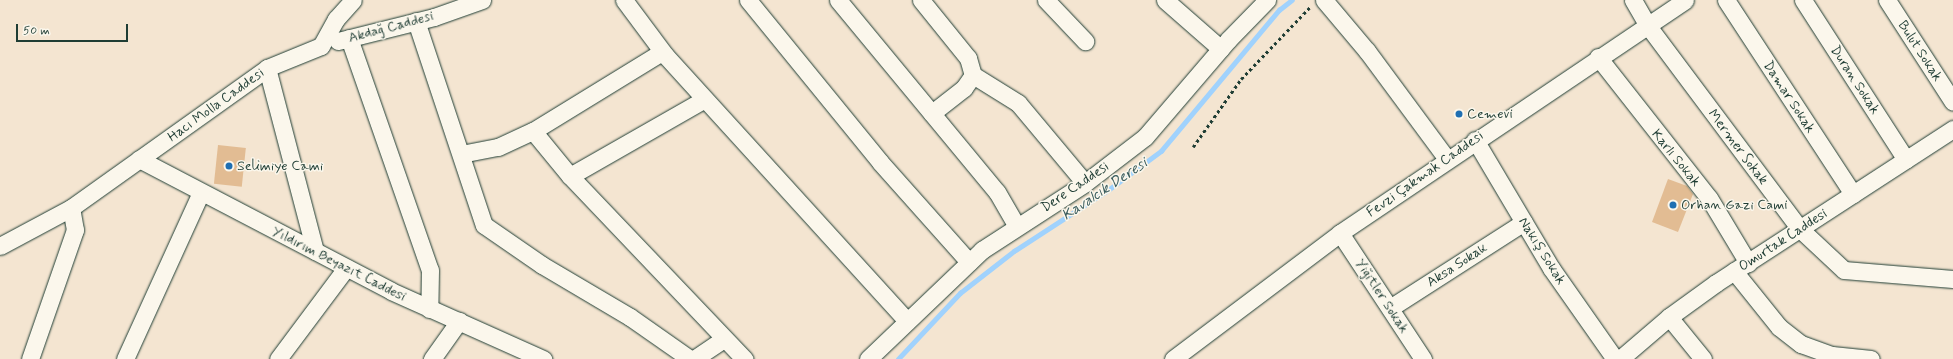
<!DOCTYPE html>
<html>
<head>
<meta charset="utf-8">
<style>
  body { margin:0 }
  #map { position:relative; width:1953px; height:359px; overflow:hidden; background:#f4e5d1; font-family:Mynerve,sans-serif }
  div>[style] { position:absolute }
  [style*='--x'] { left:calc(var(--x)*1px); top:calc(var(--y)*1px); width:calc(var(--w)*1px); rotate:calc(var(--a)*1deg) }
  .stream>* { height:4.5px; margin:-2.25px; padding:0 2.25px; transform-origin:2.25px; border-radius:2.25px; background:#a0d2fd }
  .building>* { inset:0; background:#e2bc93; transform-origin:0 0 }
  .path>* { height:2.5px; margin-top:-1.25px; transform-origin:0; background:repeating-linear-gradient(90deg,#1f3d34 0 3px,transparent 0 6px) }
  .roads { filter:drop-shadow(0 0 1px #1f3d34) drop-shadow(0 0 1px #1f3d34) }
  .minor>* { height:17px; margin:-8.5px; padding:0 8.5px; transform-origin:8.5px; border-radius:8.5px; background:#fbf7ec }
  .dots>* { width:11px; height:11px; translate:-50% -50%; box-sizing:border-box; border:2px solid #fbf7ec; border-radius:50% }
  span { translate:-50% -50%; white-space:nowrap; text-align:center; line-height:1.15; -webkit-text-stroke:3px #fbf7ec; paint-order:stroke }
  .street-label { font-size:14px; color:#1f3d34 }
  .poi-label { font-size:14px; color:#1f3d34 }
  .left { translate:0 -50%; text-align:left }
  .water-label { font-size:15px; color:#395b5c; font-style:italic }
  .scale { position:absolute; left:16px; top:24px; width:112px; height:18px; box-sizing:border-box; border:2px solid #1f3d34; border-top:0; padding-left:5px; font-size:12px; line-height:14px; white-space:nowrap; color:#1f3d34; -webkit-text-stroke:3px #fbf7ec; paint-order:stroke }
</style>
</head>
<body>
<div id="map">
  <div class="stream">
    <div style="--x:898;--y:359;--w:91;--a:-46.8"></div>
    <div style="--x:960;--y:293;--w:68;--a:-37.9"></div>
    <div style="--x:1014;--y:251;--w:112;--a:-33"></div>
    <div style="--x:1108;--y:190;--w:66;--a:-36.3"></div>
    <div style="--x:1161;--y:151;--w:184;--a:-50.1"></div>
    <div style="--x:1279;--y:10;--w:16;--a:-38"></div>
  </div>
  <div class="building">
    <div style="left:218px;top:145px;width:28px;height:39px;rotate:6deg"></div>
    <div style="clip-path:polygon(1668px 179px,1687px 186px,1693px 194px,1678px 232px,1652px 222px)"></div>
  </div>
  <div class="path">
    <div style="--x:1193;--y:147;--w:83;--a:-54.8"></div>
    <div style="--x:1241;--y:79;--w:101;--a:-46.2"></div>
  </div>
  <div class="roads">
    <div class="minor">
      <div style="--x:624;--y:0;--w:69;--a:53.3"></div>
      <div style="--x:665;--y:55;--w:360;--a:47.7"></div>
      <div style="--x:748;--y:0;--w:209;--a:50.8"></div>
      <div style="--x:880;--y:162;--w:134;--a:48.3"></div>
      <div style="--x:838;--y:0;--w:249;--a:50.4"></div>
      <div style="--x:997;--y:192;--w:39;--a:60"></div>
      <div style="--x:921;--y:0;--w:75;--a:51"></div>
      <div style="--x:968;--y:58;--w:18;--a:74"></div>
      <div style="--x:973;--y:75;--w:16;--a:125"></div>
      <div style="--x:964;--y:88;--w:41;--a:142"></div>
      <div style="--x:1046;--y:0;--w:57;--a:46.4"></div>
      <div style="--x:1165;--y:0;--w:74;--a:41.2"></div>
      <div style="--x:1324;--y:0;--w:67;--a:49.9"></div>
      <div style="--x:1367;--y:51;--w:134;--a:53.5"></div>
      <div style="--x:1633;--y:0;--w:30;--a:60"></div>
      <div style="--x:1648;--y:26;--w:254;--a:53.2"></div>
      <div style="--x:1800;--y:229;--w:60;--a:43"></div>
      <div style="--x:1844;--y:270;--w:109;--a:4.7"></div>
      <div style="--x:1726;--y:0;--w:232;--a:56.8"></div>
      <div style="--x:1803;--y:0;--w:190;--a:57.2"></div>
      <div style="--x:1887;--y:0;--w:121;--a:57.1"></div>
      <div style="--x:416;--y:21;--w:215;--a:71.6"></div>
      <div style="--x:484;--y:225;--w:70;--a:34.6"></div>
      <div style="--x:542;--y:265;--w:102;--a:30.6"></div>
      <div style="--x:630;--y:317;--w:73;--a:35"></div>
      <div style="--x:349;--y:38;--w:246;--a:70.8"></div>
      <div style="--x:430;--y:270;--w:39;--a:91"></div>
      <div style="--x:338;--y:41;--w:99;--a:-14"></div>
      <div style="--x:434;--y:17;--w:51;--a:-19.5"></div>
      <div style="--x:1598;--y:57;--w:179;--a:51.8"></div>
      <div style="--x:1709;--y:198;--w:76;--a:59"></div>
      <div style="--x:267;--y:68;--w:189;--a:75.3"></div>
      <div style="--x:973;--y:75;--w:53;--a:31.9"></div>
      <div style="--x:1018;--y:103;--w:104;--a:50.1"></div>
      <div style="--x:533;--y:131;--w:58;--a:50.6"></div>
      <div style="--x:570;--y:176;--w:253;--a:46.4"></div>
      <div style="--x:1475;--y:140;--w:149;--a:59.3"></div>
      <div style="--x:1551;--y:268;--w:111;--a:54.9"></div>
      <div style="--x:461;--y:154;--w:38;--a:-11"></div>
      <div style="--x:498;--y:147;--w:38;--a:-25"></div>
      <div style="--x:533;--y:131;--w:151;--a:-31.5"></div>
      <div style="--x:139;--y:159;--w:284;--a:27.6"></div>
      <div style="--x:391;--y:291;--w:167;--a:24.1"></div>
      <div style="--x:570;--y:176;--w:155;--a:-29.7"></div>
      <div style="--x:1340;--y:233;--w:151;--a:56.6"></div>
      <div style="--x:0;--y:246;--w:81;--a:-28.2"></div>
      <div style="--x:71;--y:208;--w:241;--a:-35.5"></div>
      <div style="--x:267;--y:68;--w:58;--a:-22.2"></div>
      <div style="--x:321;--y:46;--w:31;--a:-61"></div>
      <div style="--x:336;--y:19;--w:25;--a:-48"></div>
      <div style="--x:1734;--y:271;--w:72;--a:51.2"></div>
      <div style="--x:1779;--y:327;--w:28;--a:38"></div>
      <div style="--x:1801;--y:344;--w:33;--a:20"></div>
      <div style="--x:1832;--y:355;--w:39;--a:6"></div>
      <div style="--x:1390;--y:308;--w:159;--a:-32.7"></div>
      <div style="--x:1669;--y:317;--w:54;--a:51"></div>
      <div style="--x:30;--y:359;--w:137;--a:-70.8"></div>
      <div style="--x:75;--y:230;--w:22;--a:-100"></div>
      <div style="--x:125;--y:359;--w:183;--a:-65.5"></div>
      <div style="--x:278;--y:359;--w:114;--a:-53.2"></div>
      <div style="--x:432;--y:359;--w:47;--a:-54.6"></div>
      <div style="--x:694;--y:359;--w:36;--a:-34"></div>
      <div style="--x:868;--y:359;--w:158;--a:-43.7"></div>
      <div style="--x:982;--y:250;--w:123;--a:-33"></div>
      <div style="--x:1085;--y:183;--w:76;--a:-37.5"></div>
      <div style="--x:1145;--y:137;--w:128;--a:-49.4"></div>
      <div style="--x:1228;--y:40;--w:56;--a:-45.7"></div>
      <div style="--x:1173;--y:359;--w:209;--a:-37"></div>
      <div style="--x:1340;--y:233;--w:416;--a:-34"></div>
      <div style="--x:1620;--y:359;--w:65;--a:-40.6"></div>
      <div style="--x:1669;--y:317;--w:58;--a:-35.9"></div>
      <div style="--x:1716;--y:283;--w:283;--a:-33"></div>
    </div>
  </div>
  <div class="dots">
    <div style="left:1459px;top:114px;background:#1f6fb2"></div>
    <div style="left:229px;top:166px;background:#1f6fb2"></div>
    <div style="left:1673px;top:205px;background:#1f6fb2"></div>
  </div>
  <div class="street-label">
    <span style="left:391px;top:27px;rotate:-15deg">Akdağ Caddesi</span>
    <span style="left:1920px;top:51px;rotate:57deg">Bulut Sokak</span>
    <span style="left:1855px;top:80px;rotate:57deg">Duran Sokak</span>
    <span style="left:1789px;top:97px;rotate:57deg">Damar Sokak</span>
    <span style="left:216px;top:105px;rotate:-36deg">Hacı Molla Caddesi</span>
    <span style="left:1738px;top:147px;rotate:53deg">Mermer Sokak</span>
    <span style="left:1676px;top:158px;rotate:51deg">Karlı Sokak</span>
    <span style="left:1425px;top:174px;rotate:-35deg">Fevzi Çakmak Caddesi</span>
    <span style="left:1075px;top:187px;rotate:-34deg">Dere Caddesi</span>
    <span style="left:1783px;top:240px;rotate:-33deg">Omurtak Caddesi</span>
    <span style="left:1542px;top:251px;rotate:58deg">Nakış Sokak</span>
    <span style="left:339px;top:264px;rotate:27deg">Yıldırım Beyazıt Caddesi</span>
    <span style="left:1457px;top:265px;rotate:-33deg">Aksa Sokak</span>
    <span style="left:1382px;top:296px;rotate:57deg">Yiğitler Sokak</span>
  </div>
  <div class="poi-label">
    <span class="left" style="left:1467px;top:114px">Cemevi</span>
    <span class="left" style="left:237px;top:166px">Selimiye Cami</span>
    <span class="left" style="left:1681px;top:205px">Orhan Gazi Cami</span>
  </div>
  <div class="water-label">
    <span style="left:1105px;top:190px;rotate:-34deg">Kavalcık Deresi</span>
  </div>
  <div class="scale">50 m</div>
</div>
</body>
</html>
